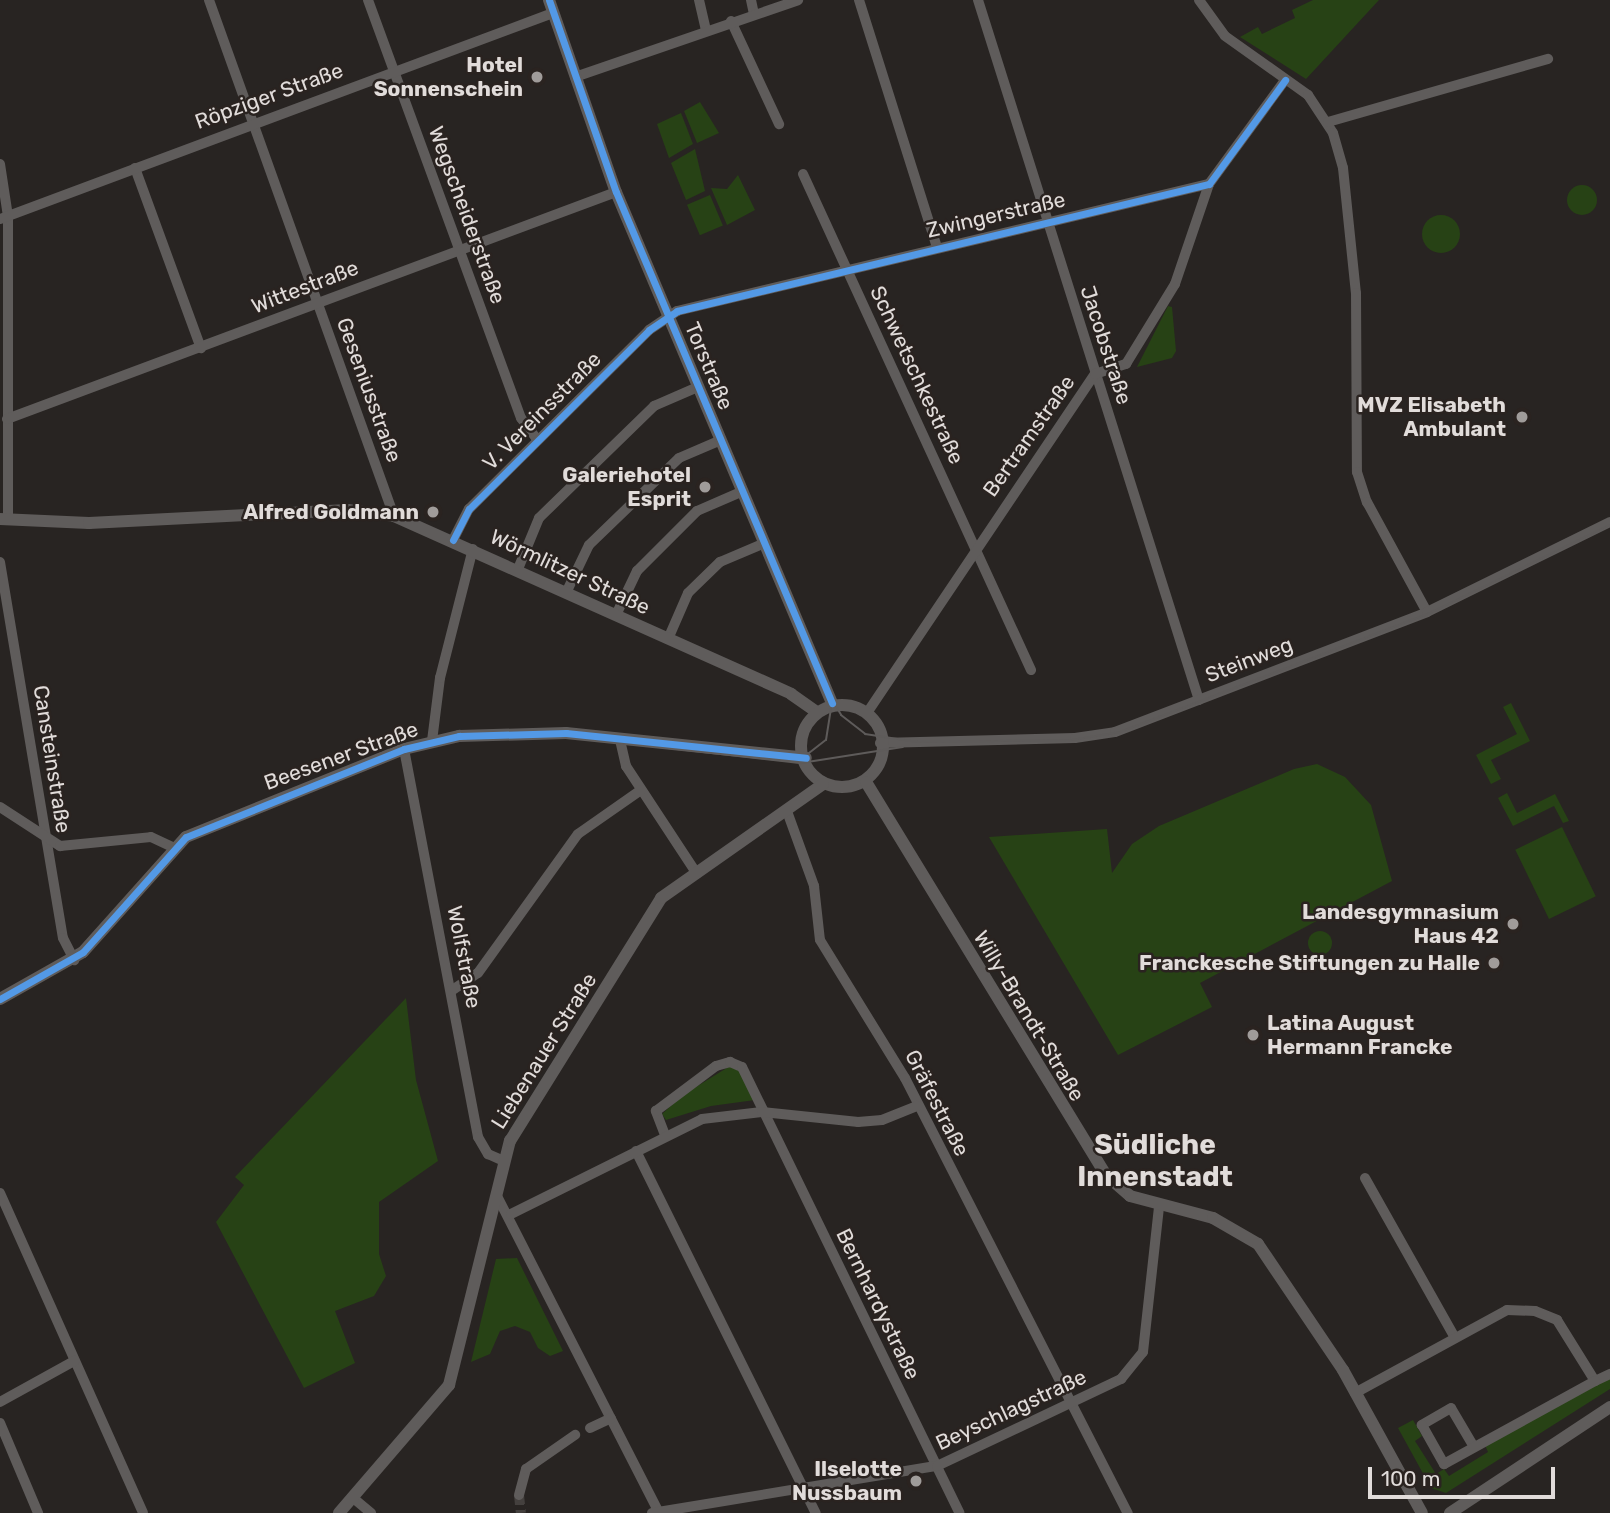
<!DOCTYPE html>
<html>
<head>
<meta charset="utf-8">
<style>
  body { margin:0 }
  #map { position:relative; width:1610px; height:1513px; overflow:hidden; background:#282422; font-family:Rubik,sans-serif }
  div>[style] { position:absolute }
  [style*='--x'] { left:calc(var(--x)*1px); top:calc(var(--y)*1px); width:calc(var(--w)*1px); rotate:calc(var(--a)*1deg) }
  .green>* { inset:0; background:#274215; transform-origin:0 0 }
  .round { border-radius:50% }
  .minor-tunnel>* { height:10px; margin-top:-5px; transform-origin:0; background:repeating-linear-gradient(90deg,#44403e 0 10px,transparent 0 15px) }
  .minor>* { height:10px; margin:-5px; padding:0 5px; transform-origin:5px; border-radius:5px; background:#5f5c5b }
  .tertiary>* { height:12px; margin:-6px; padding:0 6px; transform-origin:6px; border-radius:6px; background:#5f5c5b }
  .tertiary>.ring { margin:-6px; padding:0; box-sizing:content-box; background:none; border:12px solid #5f5c5b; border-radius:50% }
  .tram>* { height:2px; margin:-1px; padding:0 1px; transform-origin:1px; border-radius:1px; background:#5e5b5a }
  .cycleway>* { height:7px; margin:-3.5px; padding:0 3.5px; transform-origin:3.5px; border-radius:3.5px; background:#5399e6 }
  .dots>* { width:19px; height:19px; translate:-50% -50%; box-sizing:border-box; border:4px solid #2a2320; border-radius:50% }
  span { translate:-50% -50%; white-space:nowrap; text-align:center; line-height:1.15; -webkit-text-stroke:5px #2a2320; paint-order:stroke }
  .poi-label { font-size:21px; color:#e1dcda; font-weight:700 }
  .right { translate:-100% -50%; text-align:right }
  .left { translate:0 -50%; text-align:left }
  .street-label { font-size:21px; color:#e1dcda }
  .district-label { font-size:28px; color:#e1dcda; font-weight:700 }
  .scale { position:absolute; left:1368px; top:1467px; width:187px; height:32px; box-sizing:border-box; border:4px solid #e1dcda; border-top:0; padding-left:9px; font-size:21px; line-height:24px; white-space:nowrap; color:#e1dcda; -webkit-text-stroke:5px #2a2320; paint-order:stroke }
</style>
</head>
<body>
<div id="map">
  <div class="green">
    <div style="clip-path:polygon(1313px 0,1379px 0,1306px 79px,1240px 37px,1258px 27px,1262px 34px,1295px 18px,1292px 10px)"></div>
    <div style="clip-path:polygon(700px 102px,719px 133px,697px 143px,684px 111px)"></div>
    <div style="clip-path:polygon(681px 113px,693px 144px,669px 158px,657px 124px)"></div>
    <div style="clip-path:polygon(695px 149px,705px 191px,686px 200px,671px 163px)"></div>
    <div style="clip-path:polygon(738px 175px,755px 210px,727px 225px,711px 188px,727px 189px)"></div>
    <div class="round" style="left:1567px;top:185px;width:30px;height:30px"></div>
    <div style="left:710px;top:195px;width:33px;height:25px;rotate:67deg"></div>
    <div class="round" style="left:1422px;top:215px;width:38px;height:38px"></div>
    <div style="clip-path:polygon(1168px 306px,1172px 307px,1176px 351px,1172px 358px,1137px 367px)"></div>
    <div style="clip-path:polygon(1511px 703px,1530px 741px,1491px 760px,1501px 779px,1491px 784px,1476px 755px,1517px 734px,1503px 707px)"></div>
    <div style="clip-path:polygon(1317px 764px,1345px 777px,1371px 805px,1392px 881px,1200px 983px,1212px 1007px,1118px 1055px,989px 837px,1107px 829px,1112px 873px,1132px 844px,1159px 826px,1294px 769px)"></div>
    <div style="clip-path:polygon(1507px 793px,1517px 813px,1555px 794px,1569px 821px,1563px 823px,1554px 806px,1513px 826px,1498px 798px)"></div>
    <div style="left:1562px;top:827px;width:77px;height:52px;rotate:64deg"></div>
    <div class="round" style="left:1308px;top:931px;width:24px;height:24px"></div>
    <div style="clip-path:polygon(406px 998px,416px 1080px,438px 1161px,379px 1202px,379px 1254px,386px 1276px,374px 1296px,335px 1311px,355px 1363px,304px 1388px,216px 1222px,244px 1185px,235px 1177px)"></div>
    <div style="clip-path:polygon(730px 1066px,740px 1070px,755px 1100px,711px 1106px,666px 1120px,662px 1114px,683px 1095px)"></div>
    <div style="clip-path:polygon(517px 1258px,563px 1351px,550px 1356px,538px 1348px,530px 1332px,515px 1326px,500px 1331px,490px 1354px,471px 1362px,496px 1259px)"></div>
    <div style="clip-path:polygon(1610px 1378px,1610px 1389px,1446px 1493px,1431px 1488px,1398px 1428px,1413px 1420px,1422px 1436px,1415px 1441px,1436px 1474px,1444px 1469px,1449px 1476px,1488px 1452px,1485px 1445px)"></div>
  </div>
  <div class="minor-tunnel">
    <div style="--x:519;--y:1495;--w:18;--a:84"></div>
  </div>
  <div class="minor">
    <div style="--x:209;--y:0;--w:548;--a:70.28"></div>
    <div style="--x:368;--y:0;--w:445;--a:69.9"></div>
    <div style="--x:521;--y:418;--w:26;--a:53"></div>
    <div style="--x:699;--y:0;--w:31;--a:77"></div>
    <div style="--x:751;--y:0;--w:14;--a:78"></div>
    <div style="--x:859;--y:0;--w:259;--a:72.5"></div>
    <div style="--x:978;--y:0;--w:734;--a:72.48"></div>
    <div style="--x:1199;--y:0;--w:44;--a:54.2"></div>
    <div style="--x:1225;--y:36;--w:102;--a:35.4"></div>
    <div style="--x:1308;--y:95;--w:45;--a:56.7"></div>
    <div style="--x:1333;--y:133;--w:36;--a:74"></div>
    <div style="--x:1343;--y:168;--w:126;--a:84.1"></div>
    <div style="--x:1356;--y:293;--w:179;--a:89.7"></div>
    <div style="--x:1357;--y:472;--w:32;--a:72"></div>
    <div style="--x:1367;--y:502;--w:125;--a:61.4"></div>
    <div style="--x:731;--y:21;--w:114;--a:65"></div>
    <div style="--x:575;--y:77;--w:236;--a:-19"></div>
    <div style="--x:1328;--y:122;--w:229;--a:-16"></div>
    <div style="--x:0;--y:164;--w:53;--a:81.3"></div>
    <div style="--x:8;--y:216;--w:304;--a:90"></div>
    <div style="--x:135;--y:168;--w:192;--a:69.9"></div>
    <div style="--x:803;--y:174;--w:546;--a:65.31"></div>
    <div style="--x:0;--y:219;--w:590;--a:-20.43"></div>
    <div style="--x:7;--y:419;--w:650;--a:-20.44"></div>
    <div style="--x:453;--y:540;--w:35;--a:-63"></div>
    <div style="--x:469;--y:509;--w:254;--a:-44.8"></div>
    <div style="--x:649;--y:330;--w:34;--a:-34"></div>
    <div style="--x:677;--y:311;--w:547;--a:-13.43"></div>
    <div style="--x:1209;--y:184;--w:129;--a:-53.8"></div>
    <div style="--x:0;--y:562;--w:381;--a:80.5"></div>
    <div style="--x:63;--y:938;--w:25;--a:63"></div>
    <div style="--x:518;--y:569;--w:55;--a:-67.6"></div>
    <div style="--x:539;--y:518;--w:161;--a:-44.2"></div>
    <div style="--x:654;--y:406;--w:48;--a:-23.4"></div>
    <div style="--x:566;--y:593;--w:53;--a:-64.4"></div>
    <div style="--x:589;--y:545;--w:125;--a:-44"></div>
    <div style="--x:679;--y:458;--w:46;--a:-23.2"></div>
    <div style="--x:616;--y:615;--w:49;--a:-64.5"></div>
    <div style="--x:637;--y:571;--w:85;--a:-45"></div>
    <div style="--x:697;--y:511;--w:50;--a:-23.5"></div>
    <div style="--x:668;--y:639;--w:50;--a:-66.5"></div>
    <div style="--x:688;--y:593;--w:45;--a:-44.1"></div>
    <div style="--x:720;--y:562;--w:49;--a:-22.9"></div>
    <div style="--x:867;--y:713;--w:409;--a:-56.1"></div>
    <div style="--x:1095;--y:374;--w:33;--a:-18"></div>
    <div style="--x:1126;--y:364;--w:94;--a:-58.5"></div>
    <div style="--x:1175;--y:284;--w:106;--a:-71.2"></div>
    <div style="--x:620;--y:740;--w:27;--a:77"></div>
    <div style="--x:626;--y:766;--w:129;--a:56.7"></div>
    <div style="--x:432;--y:741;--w:64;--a:-82.8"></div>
    <div style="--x:440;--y:678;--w:133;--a:-75.7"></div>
    <div style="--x:880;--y:743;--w:195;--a:-1.5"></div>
    <div style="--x:1075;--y:738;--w:40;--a:-8.5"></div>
    <div style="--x:1115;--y:732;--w:334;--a:-21"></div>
    <div style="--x:1427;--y:612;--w:204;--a:-26.2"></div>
    <div style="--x:404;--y:749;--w:395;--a:79.2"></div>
    <div style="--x:478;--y:1137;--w:20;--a:60"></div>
    <div style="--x:488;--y:1154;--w:17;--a:24"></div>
    <div style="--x:0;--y:807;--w:72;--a:33"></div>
    <div style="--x:60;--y:846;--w:91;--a:-5.6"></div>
    <div style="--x:151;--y:837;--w:23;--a:25"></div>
    <div style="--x:788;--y:814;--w:77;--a:70.1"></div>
    <div style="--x:814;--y:886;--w:54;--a:83.7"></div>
    <div style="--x:820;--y:940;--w:162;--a:58.4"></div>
    <div style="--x:905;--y:1078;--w:489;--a:62.9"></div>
    <div style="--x:451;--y:991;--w:32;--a:-34"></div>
    <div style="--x:478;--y:973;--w:171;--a:-54.3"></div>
    <div style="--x:578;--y:834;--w:77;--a:-34.9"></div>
    <div style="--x:665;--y:1135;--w:26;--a:-111"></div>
    <div style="--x:656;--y:1111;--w:75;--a:-36.9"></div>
    <div style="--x:716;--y:1066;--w:15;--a:-16"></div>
    <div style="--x:730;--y:1062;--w:13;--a:23"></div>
    <div style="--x:742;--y:1067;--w:496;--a:64"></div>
    <div style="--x:636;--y:1151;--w:404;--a:63.6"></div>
    <div style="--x:1365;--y:1178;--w:181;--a:60.6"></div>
    <div style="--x:0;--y:1193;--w:350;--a:65.9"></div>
    <div style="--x:497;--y:1196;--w:356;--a:62.9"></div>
    <div style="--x:511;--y:1214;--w:213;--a:-26.4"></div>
    <div style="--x:702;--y:1119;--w:60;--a:-6.7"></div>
    <div style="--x:762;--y:1112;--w:97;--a:5.9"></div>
    <div style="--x:858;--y:1122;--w:24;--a:-5"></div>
    <div style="--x:882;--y:1120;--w:38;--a:-22"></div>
    <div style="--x:1355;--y:1393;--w:173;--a:-28.6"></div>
    <div style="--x:1507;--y:1310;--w:28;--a:2"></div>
    <div style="--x:1535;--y:1311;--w:24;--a:22"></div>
    <div style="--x:1557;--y:1320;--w:72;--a:58.1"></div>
    <div style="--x:1595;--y:1381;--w:17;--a:-25"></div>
    <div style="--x:0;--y:1402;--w:85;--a:-29"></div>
    <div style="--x:0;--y:1423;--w:98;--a:67.1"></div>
    <div style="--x:590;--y:1428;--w:23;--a:-25"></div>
    <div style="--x:1474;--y:1447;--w:45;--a:-120.5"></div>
    <div style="--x:1451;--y:1408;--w:34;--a:150"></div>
    <div style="--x:1422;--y:1425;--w:45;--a:60.6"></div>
    <div style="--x:1444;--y:1464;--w:172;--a:-28.8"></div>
    <div style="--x:519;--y:1495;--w:27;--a:-75"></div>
    <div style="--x:526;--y:1469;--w:60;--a:-34.8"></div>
    <div style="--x:352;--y:1497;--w:25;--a:40"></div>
    <div style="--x:652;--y:1513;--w:289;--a:-9.4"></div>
    <div style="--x:937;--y:1466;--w:204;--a:-25.3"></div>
    <div style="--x:1121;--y:1379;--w:35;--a:-51"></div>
    <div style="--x:1143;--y:1352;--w:147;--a:-83.7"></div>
  </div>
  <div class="tertiary">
    <div style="--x:549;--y:0;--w:203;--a:70.8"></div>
    <div style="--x:616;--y:192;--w:555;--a:67.09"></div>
    <div style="--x:0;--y:519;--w:89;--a:2.6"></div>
    <div style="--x:89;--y:523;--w:259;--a:-2.9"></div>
    <div style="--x:348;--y:510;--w:46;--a:7.4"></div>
    <div style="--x:394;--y:516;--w:435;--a:24.1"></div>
    <div style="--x:791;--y:694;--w:32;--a:35"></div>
    <div class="ring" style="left:801px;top:705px;width:70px;height:70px"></div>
    <div style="--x:866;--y:782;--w:460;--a:58.6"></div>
    <div style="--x:1106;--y:1175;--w:32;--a:41"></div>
    <div style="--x:1130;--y:1196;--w:86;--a:14.8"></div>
    <div style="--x:1213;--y:1218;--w:52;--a:30"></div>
    <div style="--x:1258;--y:1244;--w:152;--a:56"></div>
    <div style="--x:1343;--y:1370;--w:163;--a:61.1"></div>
    <div style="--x:0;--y:999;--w:95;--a:-29.5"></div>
    <div style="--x:83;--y:952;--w:154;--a:-48.2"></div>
    <div style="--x:186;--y:837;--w:235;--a:-22"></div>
    <div style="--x:404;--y:749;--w:57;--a:-13.3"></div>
    <div style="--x:459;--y:736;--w:107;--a:-1.6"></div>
    <div style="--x:566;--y:733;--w:241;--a:5.9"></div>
    <div style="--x:339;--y:1513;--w:169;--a:-49.3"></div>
    <div style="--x:449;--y:1385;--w:252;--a:-76"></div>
    <div style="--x:510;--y:1141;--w:286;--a:-58.1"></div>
    <div style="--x:661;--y:898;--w:198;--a:-35.1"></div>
    <div style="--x:1450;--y:1513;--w:192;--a:-33.5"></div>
  </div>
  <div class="tram">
    <div style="--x:546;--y:0;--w:220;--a:70.7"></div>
    <div style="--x:619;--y:208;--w:517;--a:66.86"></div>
    <div style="--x:822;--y:683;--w:37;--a:59"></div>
    <div style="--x:841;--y:715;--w:31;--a:38"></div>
    <div style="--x:865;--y:734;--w:53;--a:8.7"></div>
    <div style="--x:917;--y:742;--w:155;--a:-0.7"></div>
    <div style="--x:1072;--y:740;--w:49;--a:-9.5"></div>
    <div style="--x:1120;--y:732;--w:330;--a:-21"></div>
    <div style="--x:1428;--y:614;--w:203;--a:-26.1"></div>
    <div style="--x:800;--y:760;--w:33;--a:-38"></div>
    <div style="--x:826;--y:740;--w:38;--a:-81"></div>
    <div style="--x:0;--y:1003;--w:95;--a:-29"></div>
    <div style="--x:83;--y:957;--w:161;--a:-48.3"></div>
    <div style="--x:190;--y:837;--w:238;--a:-21.4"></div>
    <div style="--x:412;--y:750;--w:54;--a:-11.7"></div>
    <div style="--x:465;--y:739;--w:89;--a:-2.6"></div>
    <div style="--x:554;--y:735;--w:249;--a:6.5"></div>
    <div style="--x:801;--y:763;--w:103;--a:-8.9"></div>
  </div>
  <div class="cycleway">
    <div style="--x:549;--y:0;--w:203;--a:70.8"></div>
    <div style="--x:616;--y:192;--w:555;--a:67.09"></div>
    <div style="--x:453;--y:540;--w:35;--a:-63"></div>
    <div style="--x:469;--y:509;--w:254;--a:-44.8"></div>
    <div style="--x:649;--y:330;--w:34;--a:-34"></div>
    <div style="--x:677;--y:311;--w:547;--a:-13.43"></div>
    <div style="--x:1209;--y:184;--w:129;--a:-53.8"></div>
    <div style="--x:0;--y:999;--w:95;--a:-29.5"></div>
    <div style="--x:83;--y:952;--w:154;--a:-48.2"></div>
    <div style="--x:186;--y:837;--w:235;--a:-22"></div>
    <div style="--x:404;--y:749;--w:57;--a:-13.3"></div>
    <div style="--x:459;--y:736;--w:107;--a:-1.6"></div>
    <div style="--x:566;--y:733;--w:241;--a:5.9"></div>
  </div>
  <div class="dots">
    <div style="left:537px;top:77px;background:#a09c9a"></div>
    <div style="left:1522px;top:417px;background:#a09c9a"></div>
    <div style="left:705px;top:487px;background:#a09c9a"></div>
    <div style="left:433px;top:512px;background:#a09c9a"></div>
    <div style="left:1513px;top:924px;background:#a09c9a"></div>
    <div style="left:1494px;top:963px;background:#a09c9a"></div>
    <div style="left:1253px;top:1035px;background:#a09c9a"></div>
    <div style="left:916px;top:1481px;background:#a09c9a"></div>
  </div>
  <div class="poi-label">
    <span class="right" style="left:523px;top:77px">Hotel<br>Sonnenschein</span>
    <span class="right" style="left:1506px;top:417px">MVZ Elisabeth<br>Ambulant</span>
    <span class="right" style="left:691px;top:487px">Galeriehotel<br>Esprit</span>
    <span class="right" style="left:419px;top:512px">Alfred Goldmann</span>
    <span class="right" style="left:1499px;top:924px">Landesgymnasium<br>Haus 42</span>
    <span class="right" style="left:1480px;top:963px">Franckesche Stiftungen zu Halle</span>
    <span class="left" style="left:1267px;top:1035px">Latina August<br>Hermann Francke</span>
    <span class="right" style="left:902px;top:1481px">Ilselotte<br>Nussbaum</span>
  </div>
  <div class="street-label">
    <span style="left:269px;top:96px;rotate:-20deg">Röpziger Straße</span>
    <span style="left:467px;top:215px;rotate:70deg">Wegscheiderstraße</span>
    <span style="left:996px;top:215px;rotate:-13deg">Zwingerstraße</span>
    <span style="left:305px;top:287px;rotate:-21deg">Wittestraße</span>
    <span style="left:1106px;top:345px;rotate:72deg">Jacobstraße</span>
    <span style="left:709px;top:366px;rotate:67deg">Torstraße</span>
    <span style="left:917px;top:375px;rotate:65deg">Schwetschkestraße</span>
    <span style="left:369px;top:390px;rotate:70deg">Geseniusstraße</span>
    <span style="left:542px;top:411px;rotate:-45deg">V. Vereinsstraße</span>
    <span style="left:1029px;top:436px;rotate:-55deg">Bertramstraße</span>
    <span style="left:570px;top:572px;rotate:25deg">Wörmlitzer Straße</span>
    <span style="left:1249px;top:660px;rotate:-21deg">Steinweg</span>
    <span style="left:341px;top:756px;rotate:-20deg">Beesener Straße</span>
    <span style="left:52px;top:759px;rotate:81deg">Cansteinstraße</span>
    <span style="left:464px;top:957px;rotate:79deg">Wolfstraße</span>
    <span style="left:1029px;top:1016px;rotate:59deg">Willy-Brandt-Straße</span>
    <span style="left:544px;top:1051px;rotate:-58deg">Liebenauer Straße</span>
    <span style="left:937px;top:1103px;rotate:63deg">Gräfestraße</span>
    <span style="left:878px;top:1304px;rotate:64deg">Bernhardystraße</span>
    <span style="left:1011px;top:1410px;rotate:-25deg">Beyschlagstraße</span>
  </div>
  <div class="district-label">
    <span style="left:1155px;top:1161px">Südliche<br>Innenstadt</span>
  </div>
  <div class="scale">100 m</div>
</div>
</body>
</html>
